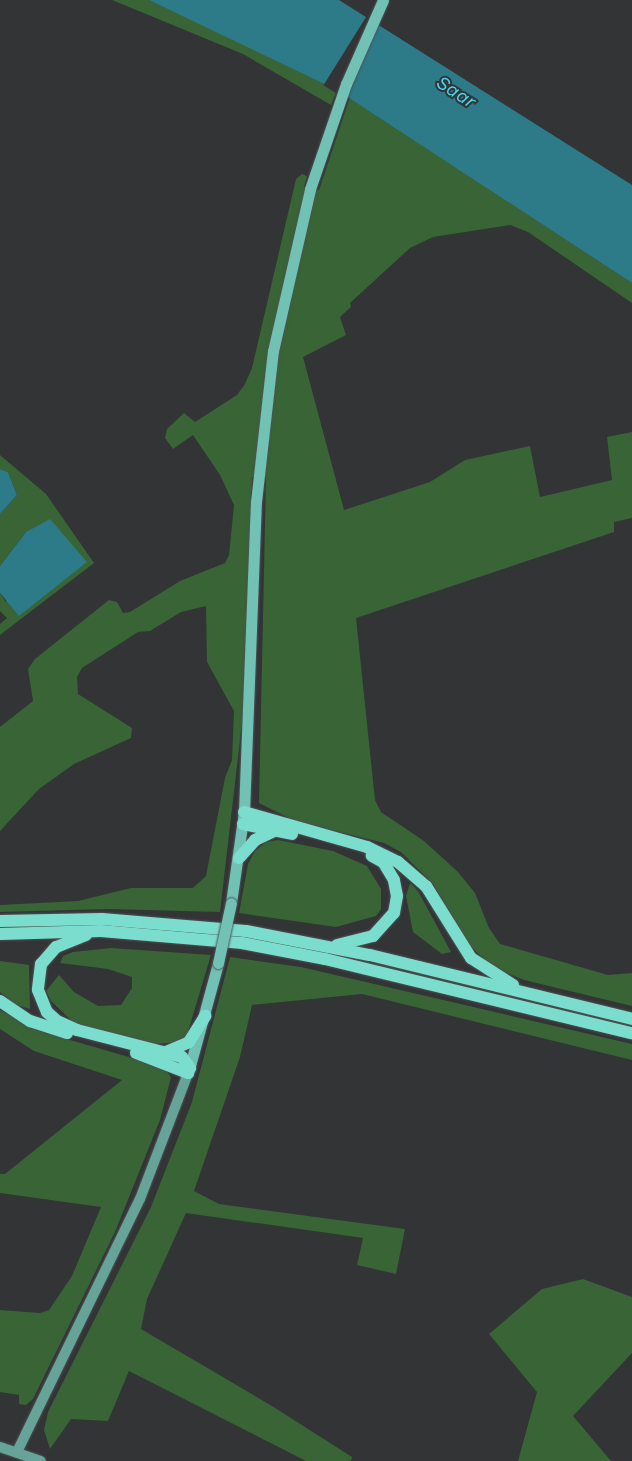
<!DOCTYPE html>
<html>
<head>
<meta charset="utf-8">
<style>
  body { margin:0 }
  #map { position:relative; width:632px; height:1461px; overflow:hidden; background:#323436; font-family:"Work Sans",sans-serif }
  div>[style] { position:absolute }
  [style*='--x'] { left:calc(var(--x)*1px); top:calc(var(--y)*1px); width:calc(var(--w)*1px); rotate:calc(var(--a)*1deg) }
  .green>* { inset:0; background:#386436 }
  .water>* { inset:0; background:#2d7a88 }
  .pier>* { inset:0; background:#323436; transform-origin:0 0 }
  .roads { filter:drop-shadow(0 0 1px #4f5153) drop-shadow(0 0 1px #4f5153) }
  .secondary>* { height:10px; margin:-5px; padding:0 5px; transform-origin:5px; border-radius:5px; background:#66a398 }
  .primary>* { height:11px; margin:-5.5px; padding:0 5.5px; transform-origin:5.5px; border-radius:5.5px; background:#71c1b4 }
  .motorway>* { height:12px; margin:-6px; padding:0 6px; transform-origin:6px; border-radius:6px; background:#7bddcd }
  .bridges { filter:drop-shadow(0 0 1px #4f5153) drop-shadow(0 0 1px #4f5153) }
  .primary-bridge>* { height:11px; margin:-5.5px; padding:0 5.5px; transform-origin:5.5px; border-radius:5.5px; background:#71c1b4 }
  span { translate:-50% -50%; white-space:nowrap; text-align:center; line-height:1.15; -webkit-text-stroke:4px #323436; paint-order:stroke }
  .water-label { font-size:19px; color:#45d9f2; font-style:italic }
</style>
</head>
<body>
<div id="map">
  <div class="green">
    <div style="clip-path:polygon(112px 0,149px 0,233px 38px,337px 90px,331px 105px,243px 54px)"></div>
    <div style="clip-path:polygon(350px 97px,632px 283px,632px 303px,528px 232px,510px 225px,433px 237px,410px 248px,350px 303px,351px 307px,340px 317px,346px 335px,303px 357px,344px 510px,430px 482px,465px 460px,530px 446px,540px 497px,612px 480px,607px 437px,632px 432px,632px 518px,614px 522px,614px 532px,356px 618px,375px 800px,381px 812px,424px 841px,458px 872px,475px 893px,489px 928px,500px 944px,608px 975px,632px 973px,632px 1006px,524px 980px,494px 968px,470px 946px,433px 884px,401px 852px,384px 843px,295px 821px,259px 803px,266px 477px,252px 477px,243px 714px,220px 912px,108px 909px,0 912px,0 905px,78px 901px,131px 888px,193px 888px,206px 876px,225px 778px,232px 760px,234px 711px,207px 662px,206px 606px,181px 612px,150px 631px,138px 632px,82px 668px,77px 677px,78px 694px,132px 728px,131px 738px,74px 764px,39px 789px,0 831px,0 727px,33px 701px,28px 669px,35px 659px,109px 600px,117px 602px,123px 613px,130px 612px,180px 581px,225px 563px,229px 555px,234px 505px,220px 475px,193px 435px,173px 449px,165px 438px,167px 429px,184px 413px,195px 422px,237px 395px,245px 384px,252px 368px,296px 179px,302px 174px,307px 176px,304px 187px,319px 190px)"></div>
    <div style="clip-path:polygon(0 455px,46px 494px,94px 563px,0 635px,0 624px,7px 618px,0 611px,0 593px,6px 602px,26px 532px,0 566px,0 514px,17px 495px,8px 472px,0 469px)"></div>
    <div style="clip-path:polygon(278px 840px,333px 851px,367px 866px,381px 889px,381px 909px,376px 916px,336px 927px,239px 913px,248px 864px,255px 851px,266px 842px)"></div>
    <div style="clip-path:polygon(410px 883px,418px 891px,451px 952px,442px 954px,413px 932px,406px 896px)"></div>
    <div style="clip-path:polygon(111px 948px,211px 955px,187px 1035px,181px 1042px,154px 1044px,114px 1035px,73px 1022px,51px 1001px,46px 991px,59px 975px,74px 992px,98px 1006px,121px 1005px,132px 988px,132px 977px,108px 969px,60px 963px,63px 956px,73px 952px)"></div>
    <div style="clip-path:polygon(230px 957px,301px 967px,632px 1044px,632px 1060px,362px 994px,252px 1005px,240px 1057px,194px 1191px,219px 1204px,405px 1229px,396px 1274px,357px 1265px,363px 1238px,186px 1213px,147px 1299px,141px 1329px,272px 1406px,352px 1457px,351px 1461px,306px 1461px,129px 1371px,108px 1421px,71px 1419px,50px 1449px,44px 1430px,48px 1412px,151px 1207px,192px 1102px)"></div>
    <div style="clip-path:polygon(0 961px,29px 965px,30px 1009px,16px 1005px,0 992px)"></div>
    <div style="clip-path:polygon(0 1010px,36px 1030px,163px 1067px,171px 1077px,160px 1120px,115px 1232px,33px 1399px,26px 1405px,19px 1404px,19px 1395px,0 1392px,0 1310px,40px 1313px,49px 1310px,72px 1276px,101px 1207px,0 1193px,0 1174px,5px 1174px,122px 1080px,34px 1051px,0 1029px)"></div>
    <div style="clip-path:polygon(583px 1279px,632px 1297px,632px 1353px,573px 1416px,611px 1461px,518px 1461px,537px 1392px,489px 1334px,542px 1289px)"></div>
  </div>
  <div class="water">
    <div style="clip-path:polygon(149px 0,339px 0,632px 185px,632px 283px,337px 90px)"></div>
    <div style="clip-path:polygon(0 469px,8px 472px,17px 495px,0 514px)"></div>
    <div style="clip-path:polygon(50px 519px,87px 562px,19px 616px,0 593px,0 566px,26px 532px)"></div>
  </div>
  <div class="pier">
    <div style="left:368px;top:14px;width:15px;height:84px;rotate:32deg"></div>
  </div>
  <div class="roads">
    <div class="secondary">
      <div style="--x:0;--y:1447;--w:43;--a:18.9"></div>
      <div style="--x:17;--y:1452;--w:281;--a:-64.1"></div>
      <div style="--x:140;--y:1199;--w:135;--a:-69.1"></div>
    </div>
    <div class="primary">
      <div style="--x:231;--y:903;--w:92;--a:-81.9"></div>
      <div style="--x:244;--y:812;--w:310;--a:-87.8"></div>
      <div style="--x:256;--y:502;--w:152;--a:-83.6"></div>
      <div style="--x:273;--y:351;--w:166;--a:-77.1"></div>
      <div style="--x:310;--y:189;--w:111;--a:-71.1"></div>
      <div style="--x:346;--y:84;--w:92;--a:-66.2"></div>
      <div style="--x:188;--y:1073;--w:114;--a:-74.7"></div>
    </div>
    <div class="motorway">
      <div style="--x:244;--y:812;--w:128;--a:15.9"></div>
      <div style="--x:367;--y:847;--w:34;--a:26"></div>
      <div style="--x:398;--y:862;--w:37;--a:41"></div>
      <div style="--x:426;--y:886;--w:85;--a:58"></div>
      <div style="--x:471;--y:958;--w:50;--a:32.7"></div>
      <div style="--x:243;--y:824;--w:50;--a:11.5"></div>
      <div style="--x:239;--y:858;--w:24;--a:-48"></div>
      <div style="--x:255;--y:840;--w:21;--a:-25"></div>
      <div style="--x:0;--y:921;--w:102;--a:-1.1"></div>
      <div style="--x:102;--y:919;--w:144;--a:4.8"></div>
      <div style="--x:246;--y:931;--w:126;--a:11"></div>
      <div style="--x:370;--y:955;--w:270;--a:13.7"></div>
      <div style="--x:0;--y:934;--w:101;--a:-1.7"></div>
      <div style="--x:101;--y:931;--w:142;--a:4.9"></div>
      <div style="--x:242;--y:943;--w:85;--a:10.9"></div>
      <div style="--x:325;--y:959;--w:316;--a:13.6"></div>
      <div style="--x:86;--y:935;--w:32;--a:158"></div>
      <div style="--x:56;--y:947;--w:23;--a:131"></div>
      <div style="--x:41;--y:964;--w:26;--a:97"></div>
      <div style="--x:38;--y:990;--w:24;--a:68"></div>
      <div style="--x:47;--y:1012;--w:13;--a:42"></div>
      <div style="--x:57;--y:1021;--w:22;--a:24"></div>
      <div style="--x:77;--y:1030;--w:108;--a:14.4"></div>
      <div style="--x:182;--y:1057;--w:14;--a:54"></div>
      <div style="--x:337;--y:945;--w:37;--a:-14"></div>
      <div style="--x:373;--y:936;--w:31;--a:-48"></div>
      <div style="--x:394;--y:913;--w:17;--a:-80"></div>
      <div style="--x:397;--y:896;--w:16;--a:-101"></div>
      <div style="--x:394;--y:880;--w:21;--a:-121"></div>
      <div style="--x:383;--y:862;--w:13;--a:-151"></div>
      <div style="--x:0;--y:1001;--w:36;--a:34"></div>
      <div style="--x:30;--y:1021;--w:39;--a:18"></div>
      <div style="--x:166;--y:1052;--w:25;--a:-23"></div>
      <div style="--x:189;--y:1042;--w:31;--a:-58"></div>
      <div style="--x:136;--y:1053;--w:56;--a:21"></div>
    </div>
  </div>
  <div class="bridges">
    <div class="primary-bridge">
      <div style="--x:218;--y:963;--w:61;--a:-77.8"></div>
    </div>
  </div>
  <div class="water-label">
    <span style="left:456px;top:92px;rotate:33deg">Saar</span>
  </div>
</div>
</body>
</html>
